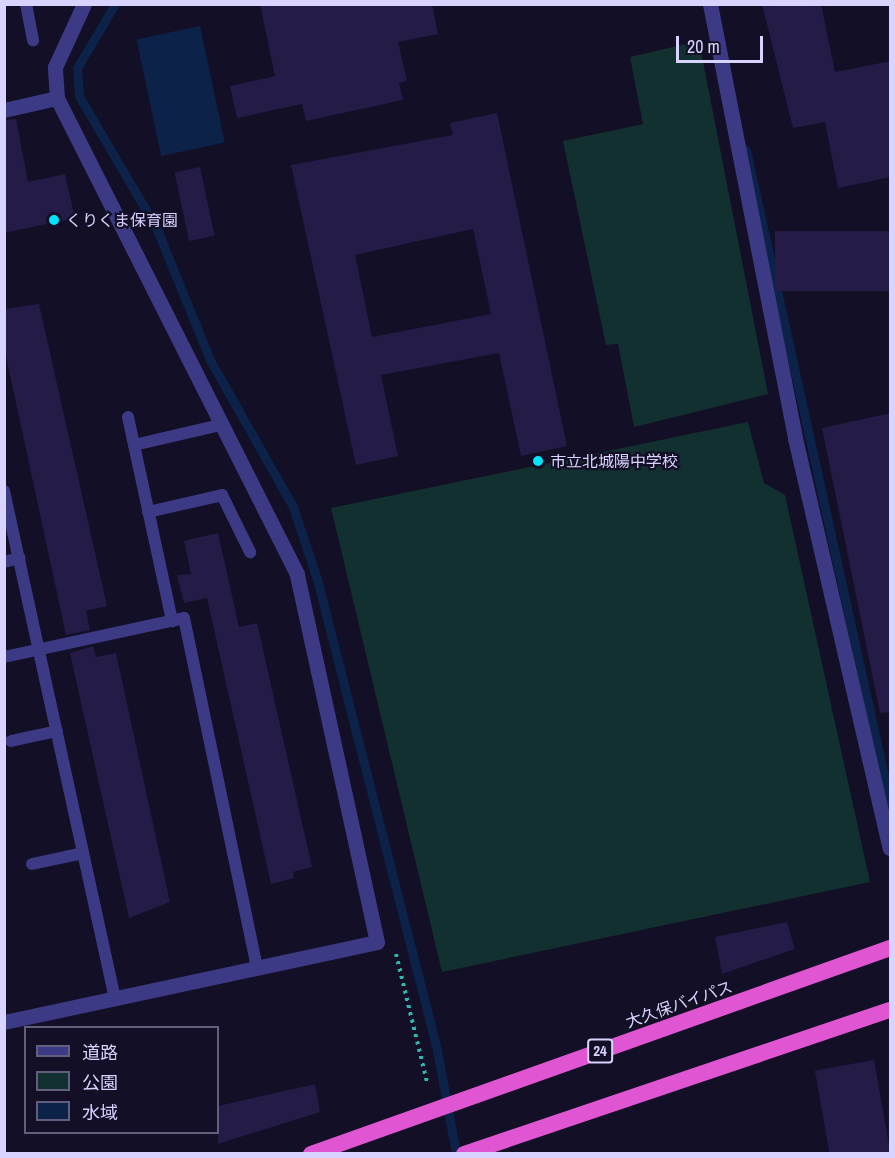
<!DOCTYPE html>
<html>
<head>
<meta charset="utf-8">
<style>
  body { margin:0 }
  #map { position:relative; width:895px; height:1158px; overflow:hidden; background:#130f26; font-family:"Archivo Narrow","Noto Sans JP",sans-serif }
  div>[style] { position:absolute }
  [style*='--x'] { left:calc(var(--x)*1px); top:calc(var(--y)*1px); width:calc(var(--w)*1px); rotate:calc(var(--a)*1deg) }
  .green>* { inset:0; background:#12302f }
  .water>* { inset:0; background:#0c2248; transform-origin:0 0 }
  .stream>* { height:9px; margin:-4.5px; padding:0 4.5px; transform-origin:4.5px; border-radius:4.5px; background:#0c2248 }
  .building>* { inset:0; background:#241b47; transform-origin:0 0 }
  .path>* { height:4px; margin-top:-2px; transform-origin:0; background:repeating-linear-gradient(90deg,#2fb8b0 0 3px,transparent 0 7.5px) }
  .service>* { height:12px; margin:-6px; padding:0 6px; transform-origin:6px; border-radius:6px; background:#3d3a85 }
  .minor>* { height:15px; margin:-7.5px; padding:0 7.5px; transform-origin:7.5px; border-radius:7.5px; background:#3d3a85 }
  .tertiary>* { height:15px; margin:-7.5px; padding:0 7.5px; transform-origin:7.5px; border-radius:7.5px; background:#3d3a85 }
  .trunk>* { height:16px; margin:-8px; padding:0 8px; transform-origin:8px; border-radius:8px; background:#e055d1 }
  .dots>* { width:16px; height:16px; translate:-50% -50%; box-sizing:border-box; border:3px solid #130f26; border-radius:50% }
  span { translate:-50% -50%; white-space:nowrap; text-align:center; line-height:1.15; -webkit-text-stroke:4.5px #130f26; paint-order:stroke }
  .shield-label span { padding:2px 4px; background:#130f26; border:2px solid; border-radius:4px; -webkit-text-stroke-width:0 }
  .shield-label { font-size:15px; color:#d9d4ff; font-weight:700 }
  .poi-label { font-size:16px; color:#d9d4ff }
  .left { translate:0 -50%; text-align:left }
  .street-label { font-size:16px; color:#d9d4ff }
  .frame { position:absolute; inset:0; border:6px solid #d9d4ff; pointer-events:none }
  .legend { position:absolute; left:24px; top:1026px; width:195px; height:108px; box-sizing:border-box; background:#130f26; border:2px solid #625e7d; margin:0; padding:8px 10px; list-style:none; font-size:18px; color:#d9d4ff }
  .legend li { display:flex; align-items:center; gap:12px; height:30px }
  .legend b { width:30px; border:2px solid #625e7d }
  .scale { position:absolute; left:676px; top:36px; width:87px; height:27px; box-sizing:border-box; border:3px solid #d9d4ff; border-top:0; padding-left:8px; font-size:18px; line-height:21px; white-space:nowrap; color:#d9d4ff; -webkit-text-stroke:4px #130f26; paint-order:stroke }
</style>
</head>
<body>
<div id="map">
  <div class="green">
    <div style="clip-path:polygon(699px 41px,768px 394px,634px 427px,618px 344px,606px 345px,563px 141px,643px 124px,630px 57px)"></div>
    <div style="clip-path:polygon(748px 422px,764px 483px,785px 495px,870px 882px,442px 972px,331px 508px)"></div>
  </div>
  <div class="water">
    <div style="left:200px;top:26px;width:119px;height:65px;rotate:78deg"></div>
  </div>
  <div class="stream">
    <div style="--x:115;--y:4;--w:74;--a:120.7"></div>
    <div style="--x:77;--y:68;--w:28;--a:86"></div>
    <div style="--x:79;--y:96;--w:152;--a:59.6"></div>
    <div style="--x:156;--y:227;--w:144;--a:67.9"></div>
    <div style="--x:210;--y:360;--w:169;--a:60.5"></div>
    <div style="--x:293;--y:507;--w:76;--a:71.6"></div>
    <div style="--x:317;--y:579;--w:486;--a:75.7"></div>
    <div style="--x:437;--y:1050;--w:106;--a:79.6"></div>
    <div style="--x:746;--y:150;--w:669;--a:77.56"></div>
  </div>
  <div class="building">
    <div style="clip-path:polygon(260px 4px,432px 4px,438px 34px,398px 42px,407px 81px,399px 83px,403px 100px,306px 121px,302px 104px,237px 118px,230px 86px,275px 76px)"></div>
    <div style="clip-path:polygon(762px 4px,821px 4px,835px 72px,891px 61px,891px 177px,838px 188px,825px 122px,793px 128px)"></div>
    <div style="clip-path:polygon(evenodd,497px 113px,567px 446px,521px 456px,499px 353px,381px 375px,398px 456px,356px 465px,291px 165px,453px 135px,450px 123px,497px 113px,473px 229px,491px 314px,372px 337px,355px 255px,473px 229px)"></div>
    <div style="clip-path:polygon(16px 119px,28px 182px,65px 174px,75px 218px,4px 233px,4px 120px)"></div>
    <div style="left:200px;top:167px;width:70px;height:26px;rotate:78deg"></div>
    <div style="left:891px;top:231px;width:60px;height:116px;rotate:90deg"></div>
    <div style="clip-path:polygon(39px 304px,107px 606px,86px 611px,90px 630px,66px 635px,4px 347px,4px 309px)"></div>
    <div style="clip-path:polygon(891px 413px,891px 712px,880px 713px,822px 428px)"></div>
    <div style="clip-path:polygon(218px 533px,239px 627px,257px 623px,312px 867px,293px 872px,294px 878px,271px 884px,207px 598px,184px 603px,177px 575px,191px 574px,184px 541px)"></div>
    <div style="clip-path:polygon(93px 646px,96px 657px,116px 653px,170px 902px,129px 918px,70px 653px)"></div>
    <div style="clip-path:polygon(787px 922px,795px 949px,722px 974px,715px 937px)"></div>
    <div style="left:874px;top:1060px;width:96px;height:60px;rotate:80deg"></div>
    <div style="clip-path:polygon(315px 1084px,320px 1112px,218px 1144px,218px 1106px)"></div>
  </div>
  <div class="path">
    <div style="--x:396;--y:954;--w:132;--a:76.4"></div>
  </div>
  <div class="service">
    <div style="--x:26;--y:4;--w:37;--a:79"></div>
    <div style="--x:128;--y:417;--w:209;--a:77.8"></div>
    <div style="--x:134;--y:445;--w:88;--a:-13.1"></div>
    <div style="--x:4;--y:491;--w:520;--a:77.67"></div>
    <div style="--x:148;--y:512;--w:76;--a:-12.9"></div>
    <div style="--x:222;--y:495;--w:64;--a:63.8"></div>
    <div style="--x:4;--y:562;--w:16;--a:-15"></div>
    <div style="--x:4;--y:657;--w:184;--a:-12.2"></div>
    <div style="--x:184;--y:618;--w:358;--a:78.2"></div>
    <div style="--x:11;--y:741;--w:47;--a:-12.3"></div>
    <div style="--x:32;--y:864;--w:52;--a:-12.2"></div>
  </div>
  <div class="minor">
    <div style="--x:710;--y:4;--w:442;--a:78.9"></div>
    <div style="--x:795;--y:438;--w:421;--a:77"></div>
  </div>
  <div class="tertiary">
    <div style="--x:4;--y:110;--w:54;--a:-12.8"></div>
    <div style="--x:4;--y:1022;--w:381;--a:-12.1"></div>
    <div style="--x:377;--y:942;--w:377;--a:-102.3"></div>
    <div style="--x:297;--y:574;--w:533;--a:-116.76"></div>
    <div style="--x:57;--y:98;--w:31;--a:-94"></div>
    <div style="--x:55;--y:67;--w:69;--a:-65.3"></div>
  </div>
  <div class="trunk">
    <div style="--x:311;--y:1154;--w:615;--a:-19.58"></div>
    <div style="--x:464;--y:1154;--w:450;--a:-18.7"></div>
  </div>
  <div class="dots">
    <div style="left:54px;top:220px;background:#00e5ff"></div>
    <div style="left:538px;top:461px;background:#00e5ff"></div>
  </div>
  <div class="shield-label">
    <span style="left:600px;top:1051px">24</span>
  </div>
  <div class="poi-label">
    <span class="left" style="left:66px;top:220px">くりくま保育園</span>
    <span class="left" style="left:550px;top:461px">市立北城陽中学校</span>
  </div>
  <div class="street-label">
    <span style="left:679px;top:1004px;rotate:-19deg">大久保バイパス</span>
  </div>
  <div class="frame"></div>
  <ul class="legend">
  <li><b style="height:8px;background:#3d3a85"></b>道路</li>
  <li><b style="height:16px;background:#12302f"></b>公園</li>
  <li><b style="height:16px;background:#0c2248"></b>水域</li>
  </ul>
  <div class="scale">20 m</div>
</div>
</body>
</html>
